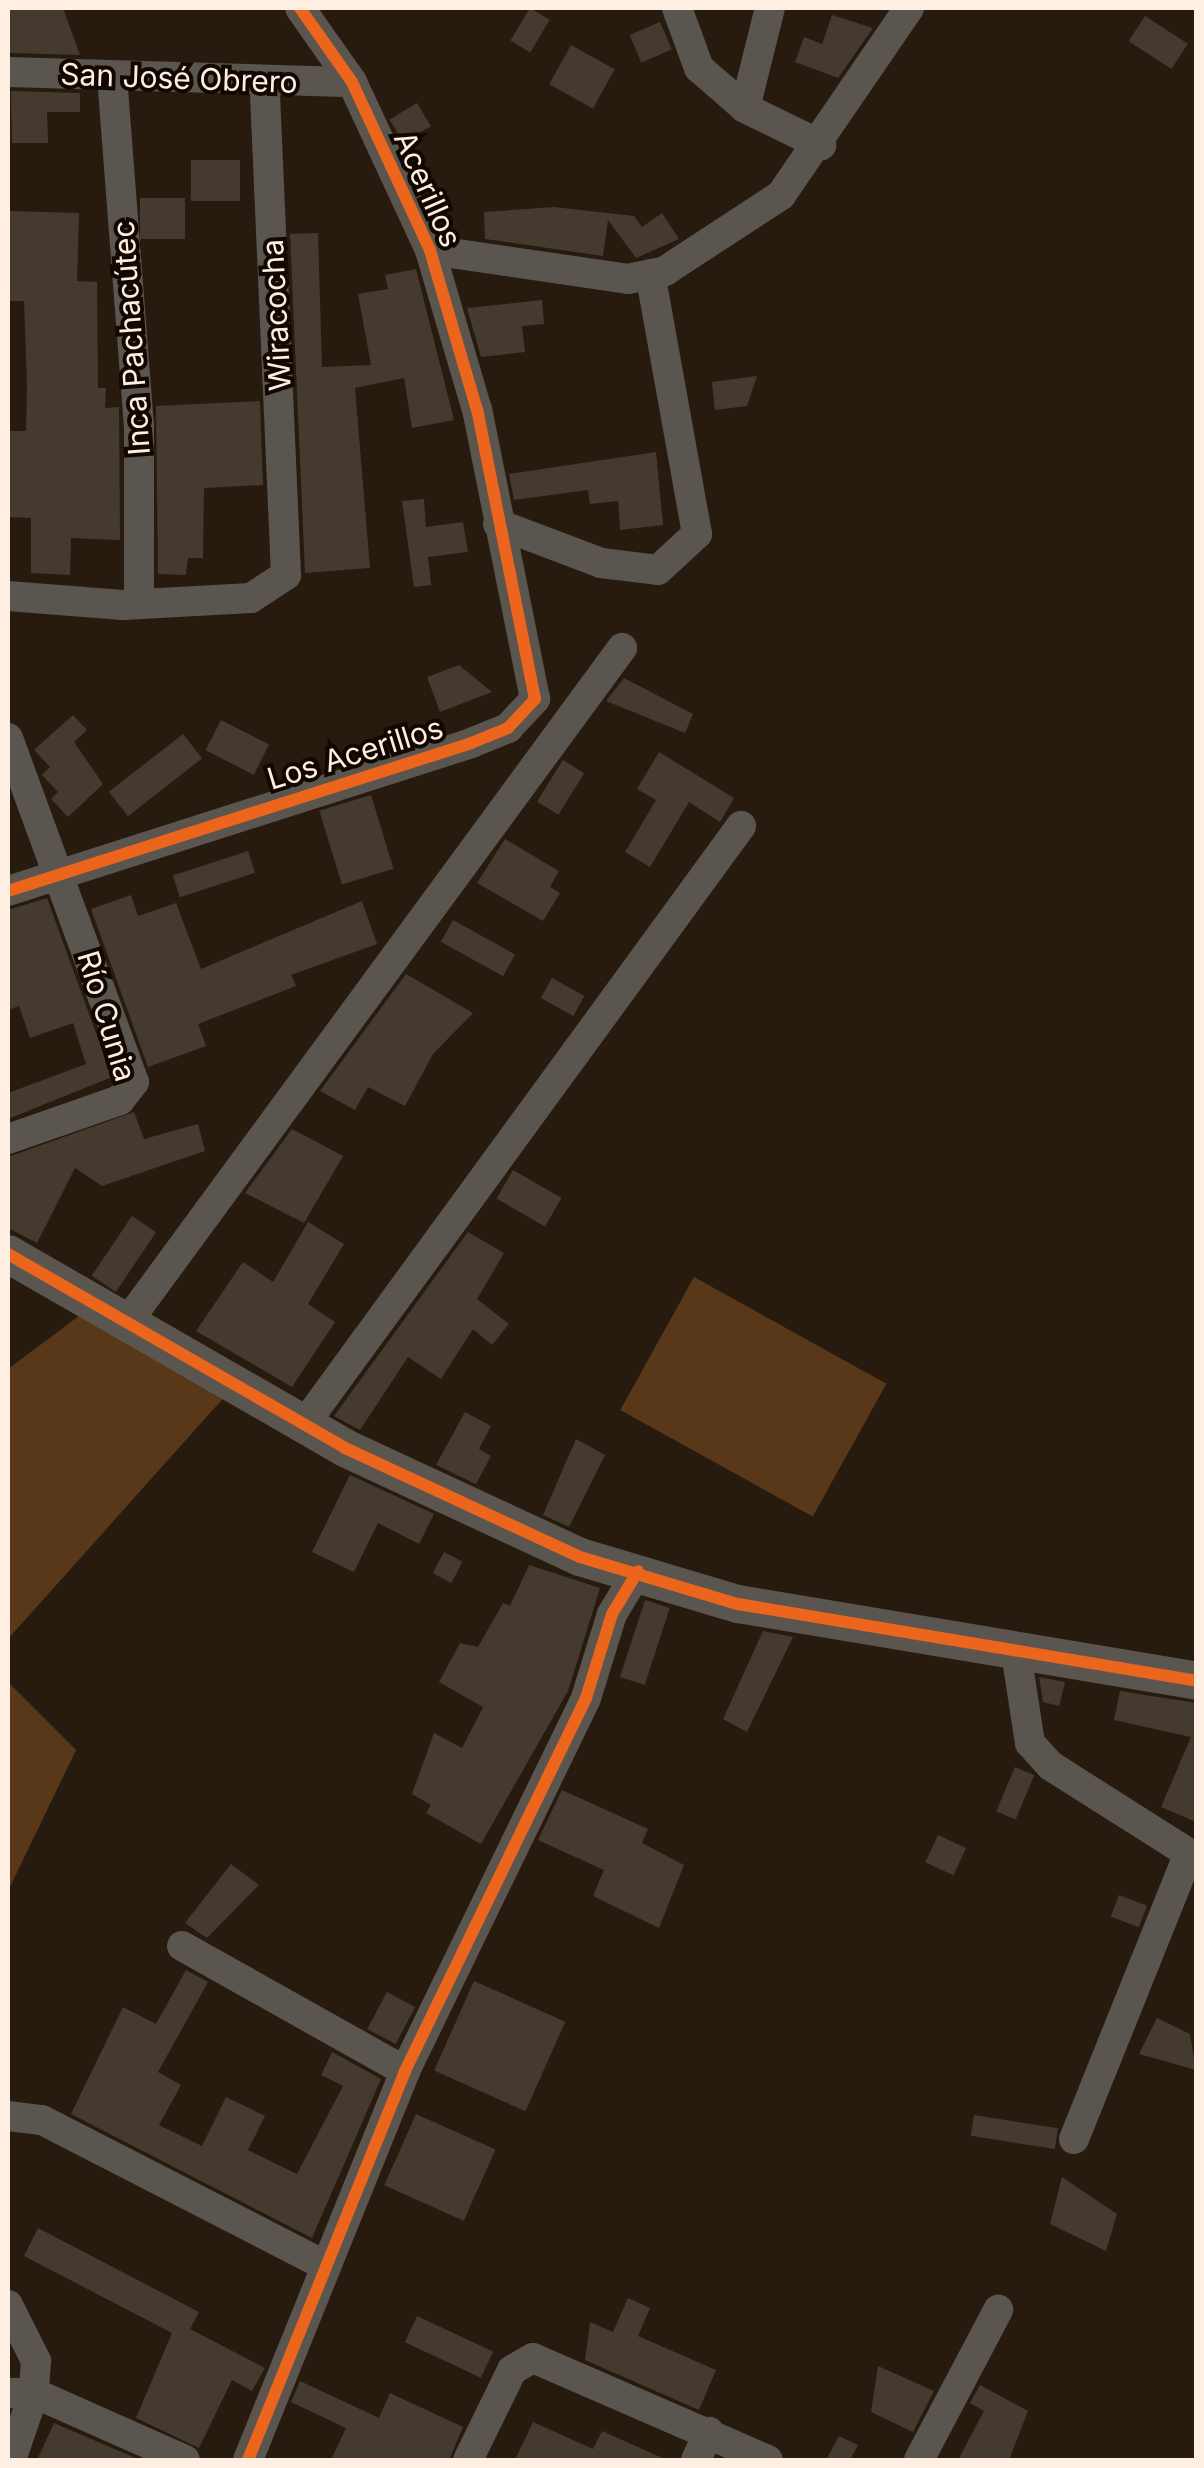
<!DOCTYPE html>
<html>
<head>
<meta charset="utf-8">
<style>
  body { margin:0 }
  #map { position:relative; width:1204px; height:2468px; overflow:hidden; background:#271b0f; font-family:Inter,sans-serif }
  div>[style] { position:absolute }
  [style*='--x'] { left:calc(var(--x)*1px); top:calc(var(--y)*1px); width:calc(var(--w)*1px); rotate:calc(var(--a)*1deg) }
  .green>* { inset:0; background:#593819; transform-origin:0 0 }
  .building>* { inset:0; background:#453a30; transform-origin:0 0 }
  .minor>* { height:30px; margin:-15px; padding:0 15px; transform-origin:15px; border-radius:15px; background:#5b554f }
  .tertiary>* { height:38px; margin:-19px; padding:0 19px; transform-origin:19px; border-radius:19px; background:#5b554f }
  .cycleway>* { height:12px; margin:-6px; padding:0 6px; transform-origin:6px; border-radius:6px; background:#eb651d }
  span { translate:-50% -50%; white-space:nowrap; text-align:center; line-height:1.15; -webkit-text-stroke:8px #120802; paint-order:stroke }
  .street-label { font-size:30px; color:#ffeee2 }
  .frame { position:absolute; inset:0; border:10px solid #ffeee2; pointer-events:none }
</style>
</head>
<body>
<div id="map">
  <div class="green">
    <div style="left:694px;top:1277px;width:220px;height:152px;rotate:29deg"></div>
    <div style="clip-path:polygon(95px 1304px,235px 1385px,8px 1639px,8px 1369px)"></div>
    <div style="clip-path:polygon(8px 1682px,76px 1750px,8px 1891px)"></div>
  </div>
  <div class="building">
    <div style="clip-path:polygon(8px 8px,63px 8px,80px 55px,10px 53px)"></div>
    <div style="left:530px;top:8px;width:23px;height:38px;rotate:31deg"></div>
    <div style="clip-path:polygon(832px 15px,873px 28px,838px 78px,795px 62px,804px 37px,822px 44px)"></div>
    <div style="left:1145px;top:16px;width:51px;height:30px;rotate:33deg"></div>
    <div style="left:660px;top:22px;width:30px;height:33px;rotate:67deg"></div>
    <div style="left:571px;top:45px;width:50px;height:45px;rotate:29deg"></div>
    <div style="clip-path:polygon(11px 91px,80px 93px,80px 112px,47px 112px,48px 143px,12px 143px)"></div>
    <div style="left:417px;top:103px;width:27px;height:32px;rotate:59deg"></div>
    <div style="left:191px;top:160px;width:49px;height:41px"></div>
    <div style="left:185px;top:198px;width:41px;height:45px;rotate:90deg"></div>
    <div style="clip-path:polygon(554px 207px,634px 216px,642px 227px,662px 213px,679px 239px,636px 258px,608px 220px,603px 256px,485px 239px,484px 212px)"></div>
    <div style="clip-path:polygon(8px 211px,79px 213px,77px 281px,97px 282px,98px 388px,106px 388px,105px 408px,119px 407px,120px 540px,71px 538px,70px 575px,31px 573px,31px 518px,8px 517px,8px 431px,26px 431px,27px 386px,24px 301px,8px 301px)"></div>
    <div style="clip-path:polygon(318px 233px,322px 367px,371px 365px,358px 294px,388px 289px,385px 275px,416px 269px,454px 420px,412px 428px,404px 378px,355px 388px,370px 568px,305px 573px,290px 234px)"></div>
    <div style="clip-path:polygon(542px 300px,544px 324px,522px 326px,525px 352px,481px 357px,467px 308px)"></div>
    <div style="clip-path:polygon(757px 376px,747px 406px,715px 410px,712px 382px)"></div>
    <div style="clip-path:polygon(260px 401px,263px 485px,204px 488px,203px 558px,188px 558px,186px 575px,158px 574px,156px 406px)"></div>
    <div style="clip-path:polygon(656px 452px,663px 525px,620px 530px,618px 501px,590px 504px,588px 490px,514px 500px,509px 474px)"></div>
    <div style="clip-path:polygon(424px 499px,426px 527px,463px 522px,468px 552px,428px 557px,431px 585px,414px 587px,402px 501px)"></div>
    <div style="clip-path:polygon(459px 665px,492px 692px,440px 712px,427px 677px)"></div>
    <div style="clip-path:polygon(624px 678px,693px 714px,685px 733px,606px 701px)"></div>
    <div style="clip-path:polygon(73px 715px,87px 730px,74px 742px,103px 784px,68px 817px,51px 799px,58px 792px,42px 775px,50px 767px,34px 750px)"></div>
    <div style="left:221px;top:720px;width:54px;height:34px;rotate:27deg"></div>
    <div style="left:183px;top:734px;width:31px;height:94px;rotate:52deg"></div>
    <div style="clip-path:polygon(659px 752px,734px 798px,720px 822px,689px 802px,650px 867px,625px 852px,656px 800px,637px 789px)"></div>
    <div style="left:563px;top:760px;width:25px;height:49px;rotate:32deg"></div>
    <div style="left:371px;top:795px;width:77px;height:54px;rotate:73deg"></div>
    <div style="clip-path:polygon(505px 839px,559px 871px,550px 887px,560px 893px,543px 921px,477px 883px)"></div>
    <div style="left:248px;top:851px;width:23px;height:79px;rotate:72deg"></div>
    <div style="clip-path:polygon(131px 895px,138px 916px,176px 903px,201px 969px,362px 901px,377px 944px,291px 975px,296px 986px,198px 1024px,206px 1046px,148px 1067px,91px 909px)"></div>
    <div style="clip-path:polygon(47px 898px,112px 1077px,8px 1119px,8px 1093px,86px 1064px,73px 1023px,30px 1038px,19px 1006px,8px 1010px,8px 910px)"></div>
    <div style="left:453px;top:920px;width:71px;height:25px;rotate:29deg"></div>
    <div style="clip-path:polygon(406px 974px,473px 1013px,433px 1054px,405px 1106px,368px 1087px,355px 1110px,320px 1091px)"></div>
    <div style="left:552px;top:978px;width:37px;height:23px;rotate:29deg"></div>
    <div style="clip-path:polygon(134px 1112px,144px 1139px,198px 1124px,205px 1151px,102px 1186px,75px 1168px,37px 1243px,8px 1228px,8px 1157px)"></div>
    <div style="clip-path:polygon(292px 1129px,343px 1156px,304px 1223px,245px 1193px)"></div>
    <div style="left:513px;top:1170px;width:56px;height:33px;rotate:30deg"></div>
    <div style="left:132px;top:1216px;width:29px;height:72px;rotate:34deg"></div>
    <div style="clip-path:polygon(308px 1222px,344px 1244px,308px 1304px,335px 1322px,292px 1387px,196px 1331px,243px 1262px,273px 1282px)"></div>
    <div style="clip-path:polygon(468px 1232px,504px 1253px,477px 1299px,509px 1324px,492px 1345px,473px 1329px,441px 1379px,408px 1357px,360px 1430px,334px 1416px)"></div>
    <div style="clip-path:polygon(465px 1412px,491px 1426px,479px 1449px,491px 1456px,476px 1484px,436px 1465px)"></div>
    <div style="clip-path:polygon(576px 1439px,605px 1455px,569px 1527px,543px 1515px)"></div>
    <div style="clip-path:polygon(350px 1475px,434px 1514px,419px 1544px,378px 1523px,354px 1572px,312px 1552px)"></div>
    <div style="left:444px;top:1552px;width:21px;height:24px;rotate:28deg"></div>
    <div style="clip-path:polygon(529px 1565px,600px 1588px,568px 1691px,481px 1844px,426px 1813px,431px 1805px,412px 1794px,434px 1733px,462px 1748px,483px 1707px,439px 1682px,460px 1643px,478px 1647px,503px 1603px,510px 1606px)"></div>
    <div style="left:645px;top:1600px;width:26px;height:81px;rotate:18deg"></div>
    <div style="clip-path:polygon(763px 1631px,793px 1637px,747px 1732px,723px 1719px)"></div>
    <div style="clip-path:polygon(1039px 1677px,1065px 1682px,1059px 1706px,1043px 1702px)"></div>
    <div style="clip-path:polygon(1120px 1691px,1196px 1703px,1196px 1822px,1161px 1807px,1191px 1737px,1114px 1720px)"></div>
    <div style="left:1015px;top:1767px;width:21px;height:48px;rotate:23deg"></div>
    <div style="clip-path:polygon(562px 1790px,648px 1829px,642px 1843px,684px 1865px,659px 1928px,593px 1896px,604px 1870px,538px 1840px)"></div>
    <div style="left:938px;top:1835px;width:31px;height:30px;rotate:25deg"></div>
    <div style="clip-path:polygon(231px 1864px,259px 1885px,207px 1938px,185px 1923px)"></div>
    <div style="left:1119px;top:1895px;width:30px;height:23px;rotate:21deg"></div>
    <div style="clip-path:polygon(186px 1970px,208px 1982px,158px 2072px,181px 2085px,159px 2125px,202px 2146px,226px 2097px,265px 2116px,248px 2150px,297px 2174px,343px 2086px,321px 2075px,332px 2052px,381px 2079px,312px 2238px,71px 2114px,123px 2007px,156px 2024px)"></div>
    <div style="left:474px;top:1981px;width:100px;height:98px;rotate:24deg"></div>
    <div style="left:387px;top:1992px;width:32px;height:42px;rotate:28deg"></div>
    <div style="clip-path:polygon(1157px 2018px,1190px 2034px,1196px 2070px,1139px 2054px)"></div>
    <div style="left:416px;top:2114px;width:87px;height:78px;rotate:24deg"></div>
    <div style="left:974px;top:2115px;width:85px;height:21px;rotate:9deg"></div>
    <div style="clip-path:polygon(1062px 2177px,1117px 2214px,1106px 2251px,1050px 2224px)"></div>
    <div style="clip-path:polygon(38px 2228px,199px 2312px,190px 2329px,265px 2368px,252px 2391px,232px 2380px,199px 2448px,136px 2418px,172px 2333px,24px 2256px)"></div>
    <div style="clip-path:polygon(628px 2298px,650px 2308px,638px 2336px,716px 2370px,699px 2410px,585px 2360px,590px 2322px,613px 2332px)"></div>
    <div style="left:417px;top:2316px;width:84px;height:29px;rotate:25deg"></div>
    <div style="clip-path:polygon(878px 2366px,934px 2391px,913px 2432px,871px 2412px)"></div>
    <div style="clip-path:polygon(300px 2381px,379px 2418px,390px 2393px,463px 2427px,449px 2460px,331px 2460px,346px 2428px,291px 2402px)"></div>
    <div style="clip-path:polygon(980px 2385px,1028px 2411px,1009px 2460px,958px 2460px,984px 2411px,970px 2403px)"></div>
    <div style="clip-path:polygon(533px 2422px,593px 2449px,602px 2431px,667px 2460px,515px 2460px)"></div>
    <div style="clip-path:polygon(54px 2423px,140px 2460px,37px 2460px)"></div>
    <div style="clip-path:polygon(839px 2436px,858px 2445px,850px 2460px,826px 2460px)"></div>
  </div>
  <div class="minor">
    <div style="--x:677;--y:8;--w:64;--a:69.9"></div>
    <div style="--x:699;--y:68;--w:61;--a:41"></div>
    <div style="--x:745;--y:108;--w:85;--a:26"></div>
    <div style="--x:8;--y:72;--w:344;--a:1.7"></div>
    <div style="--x:112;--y:76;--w:350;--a:85.6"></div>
    <div style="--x:139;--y:425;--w:175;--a:90"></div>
    <div style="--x:745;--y:108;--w:103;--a:-76"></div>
    <div style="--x:430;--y:250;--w:200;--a:8.3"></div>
    <div style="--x:628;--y:279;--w:38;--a:-12"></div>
    <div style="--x:665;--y:271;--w:139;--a:-33.2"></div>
    <div style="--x:781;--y:195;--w:227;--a:-55.6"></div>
    <div style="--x:498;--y:524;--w:110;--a:20.7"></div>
    <div style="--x:601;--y:563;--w:57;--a:7"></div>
    <div style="--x:658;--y:570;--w:53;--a:-42.7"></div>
    <div style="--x:697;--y:534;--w:264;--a:-100.2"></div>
    <div style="--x:8;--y:596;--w:115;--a:4.5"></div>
    <div style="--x:123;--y:605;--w:128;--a:-3.1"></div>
    <div style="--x:251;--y:598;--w:42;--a:-33.3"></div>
    <div style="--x:286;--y:575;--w:494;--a:-92.5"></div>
    <div style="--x:8;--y:738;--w:366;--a:69.9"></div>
    <div style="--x:134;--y:1082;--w:23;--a:128"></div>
    <div style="--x:120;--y:1100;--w:119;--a:160.8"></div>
    <div style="--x:8;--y:891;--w:486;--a:-17.7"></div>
    <div style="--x:471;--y:743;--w:40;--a:-22"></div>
    <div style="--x:508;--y:728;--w:40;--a:-47"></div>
    <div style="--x:535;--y:699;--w:295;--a:-101.3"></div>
    <div style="--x:477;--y:410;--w:167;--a:-106.4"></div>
    <div style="--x:430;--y:250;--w:185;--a:-114.9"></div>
    <div style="--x:352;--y:82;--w:90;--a:-125.1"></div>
    <div style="--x:128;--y:1321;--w:835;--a:-53.72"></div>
    <div style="--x:303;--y:1426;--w:743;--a:-53.87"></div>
    <div style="--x:1016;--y:1652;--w:92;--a:81.3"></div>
    <div style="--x:1030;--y:1743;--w:31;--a:48"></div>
    <div style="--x:1051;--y:1766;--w:172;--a:32.4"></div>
    <div style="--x:182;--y:1946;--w:256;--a:29.3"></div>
    <div style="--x:8;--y:2116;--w:34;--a:7"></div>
    <div style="--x:42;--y:2120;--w:319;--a:27.2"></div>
    <div style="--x:1074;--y:2139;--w:308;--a:-68.1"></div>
    <div style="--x:8;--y:2305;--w:63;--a:63.4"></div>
    <div style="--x:36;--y:2361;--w:32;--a:94"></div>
    <div style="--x:34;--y:2393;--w:26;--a:180"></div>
    <div style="--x:11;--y:2460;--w:71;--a:-71.1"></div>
    <div style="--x:34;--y:2393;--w:165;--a:23.9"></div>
    <div style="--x:248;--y:2460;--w:419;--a:-68"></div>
    <div style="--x:405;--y:2071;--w:415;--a:-64.1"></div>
    <div style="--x:586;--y:1698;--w:88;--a:-72.8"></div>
    <div style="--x:612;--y:1614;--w:50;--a:-58.8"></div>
    <div style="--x:468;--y:2460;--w:100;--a:-63.9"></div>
    <div style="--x:512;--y:2370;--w:24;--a:-30"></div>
    <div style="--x:533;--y:2358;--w:256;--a:23.5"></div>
    <div style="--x:696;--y:2460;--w:31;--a:-65"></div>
    <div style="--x:919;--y:2460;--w:170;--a:-62.2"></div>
  </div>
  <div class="tertiary">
    <div style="--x:8;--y:1254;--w:389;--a:29.9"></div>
    <div style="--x:345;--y:1448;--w:259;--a:24.9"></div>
    <div style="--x:580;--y:1557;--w:165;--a:16.6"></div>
    <div style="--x:738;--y:1604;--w:464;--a:9.5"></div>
  </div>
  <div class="cycleway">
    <div style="--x:8;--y:891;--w:486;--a:-17.7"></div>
    <div style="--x:471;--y:743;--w:40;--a:-22"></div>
    <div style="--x:508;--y:728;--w:40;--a:-47"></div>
    <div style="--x:535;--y:699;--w:295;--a:-101.3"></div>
    <div style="--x:477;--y:410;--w:167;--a:-106.4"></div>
    <div style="--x:430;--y:250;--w:185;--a:-114.9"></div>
    <div style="--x:352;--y:82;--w:90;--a:-125.1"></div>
    <div style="--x:8;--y:1254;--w:389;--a:29.9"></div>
    <div style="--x:345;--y:1448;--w:259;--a:24.9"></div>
    <div style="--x:580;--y:1557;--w:165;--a:16.6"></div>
    <div style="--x:738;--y:1604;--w:464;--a:9.5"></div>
    <div style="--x:248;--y:2460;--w:419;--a:-68"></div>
    <div style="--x:405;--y:2071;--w:415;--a:-64.1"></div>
    <div style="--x:586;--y:1698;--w:88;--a:-72.8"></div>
    <div style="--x:612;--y:1614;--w:50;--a:-58.8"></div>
  </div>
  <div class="street-label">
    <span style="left:179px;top:78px;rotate:2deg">San José Obrero</span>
    <span style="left:428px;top:189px;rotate:66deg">Acerillos</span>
    <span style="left:276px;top:315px;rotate:-93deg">Wiracocha</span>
    <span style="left:131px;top:338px;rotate:-94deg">Inca Pachacútec</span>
    <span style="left:355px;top:753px;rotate:-17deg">Los Acerillos</span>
    <span style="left:107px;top:1016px;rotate:73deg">Río Cunia</span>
  </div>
  <div class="frame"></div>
</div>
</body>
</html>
